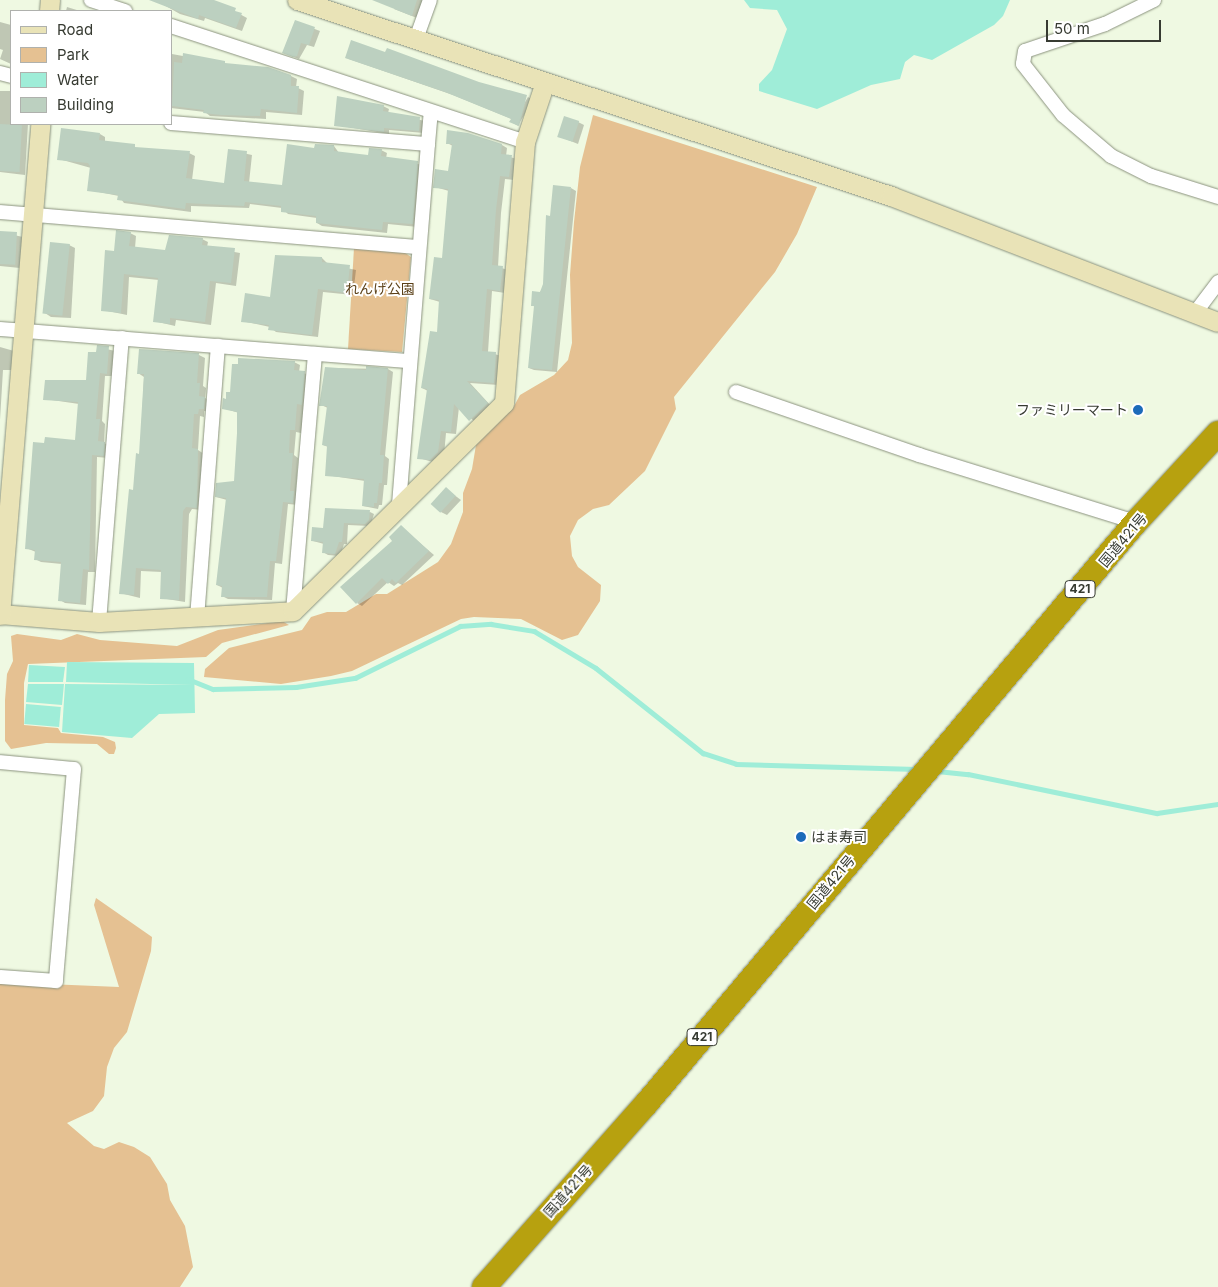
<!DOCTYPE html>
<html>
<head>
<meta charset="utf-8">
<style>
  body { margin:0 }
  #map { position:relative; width:1218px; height:1287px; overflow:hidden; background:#eff9e2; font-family:Inter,"Noto Sans JP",sans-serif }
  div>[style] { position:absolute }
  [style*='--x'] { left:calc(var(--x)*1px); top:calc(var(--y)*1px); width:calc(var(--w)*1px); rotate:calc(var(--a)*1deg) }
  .green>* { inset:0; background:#e5c192 }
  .water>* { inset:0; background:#9fedd8; transform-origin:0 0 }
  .shadow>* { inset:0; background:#0003; transform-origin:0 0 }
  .stream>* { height:4.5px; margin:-2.25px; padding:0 2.25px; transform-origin:2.25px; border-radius:2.25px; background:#9fedd8 }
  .building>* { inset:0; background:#bcd0c0; transform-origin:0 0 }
  .roads { filter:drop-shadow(0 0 1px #8b937f) drop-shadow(0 0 1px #8b937f) }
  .street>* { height:14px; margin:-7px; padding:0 7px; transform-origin:7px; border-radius:7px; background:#fff }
  .secondary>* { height:19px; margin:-9.5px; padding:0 9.5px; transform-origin:9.5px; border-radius:9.5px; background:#e9e3b7 }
  .highway>* { height:24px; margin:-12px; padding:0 12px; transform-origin:12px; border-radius:12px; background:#b7a10f }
  .dots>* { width:14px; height:14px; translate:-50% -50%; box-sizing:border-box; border:2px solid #fff; border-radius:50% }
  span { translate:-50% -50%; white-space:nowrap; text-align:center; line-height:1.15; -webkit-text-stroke:4px #fff; paint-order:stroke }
  .shield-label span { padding:1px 4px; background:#fff; border:1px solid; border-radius:4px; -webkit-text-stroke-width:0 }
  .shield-label { font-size:12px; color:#373b32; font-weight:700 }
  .park-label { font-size:14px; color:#5b4018 }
  .poi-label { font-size:14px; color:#373b32 }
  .right { translate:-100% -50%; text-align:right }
  .left { translate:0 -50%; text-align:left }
  .street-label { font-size:14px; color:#373b32 }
  .legend { position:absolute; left:10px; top:10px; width:162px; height:115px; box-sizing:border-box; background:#fff; border:1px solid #afb1ad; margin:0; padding:6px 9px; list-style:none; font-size:15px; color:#373b32 }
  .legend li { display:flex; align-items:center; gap:10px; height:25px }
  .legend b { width:25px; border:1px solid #afb1ad }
  .scale { position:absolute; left:1046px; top:20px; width:115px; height:22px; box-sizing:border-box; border:2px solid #373b32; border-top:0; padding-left:6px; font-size:15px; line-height:18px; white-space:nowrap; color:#373b32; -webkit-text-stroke:4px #fff; paint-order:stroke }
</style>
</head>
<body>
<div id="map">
  <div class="green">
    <div style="clip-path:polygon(593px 115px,817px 187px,797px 234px,775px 272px,674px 397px,676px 409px,645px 471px,609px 505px,593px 509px,578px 520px,570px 536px,572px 556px,578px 567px,601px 585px,600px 601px,578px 635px,562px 640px,521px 619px,474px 617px,461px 619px,352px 671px,331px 676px,281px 684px,204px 677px,205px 669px,229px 648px,302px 630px,311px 617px,327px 612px,346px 612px,376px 594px,387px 594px,438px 562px,451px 544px,463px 512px,463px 493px,472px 469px,476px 445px,513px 408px,520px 395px,554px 375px,568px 360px,572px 343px,570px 275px,574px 222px,580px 167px)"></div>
    <div style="clip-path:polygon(354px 248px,404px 252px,411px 257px,402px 352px,348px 349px)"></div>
    <div style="clip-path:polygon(282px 621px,289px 625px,222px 643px,206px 657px,28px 664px,24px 683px,24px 725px,58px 728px,61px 733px,103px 737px,115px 742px,116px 748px,114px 754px,109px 754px,97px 744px,46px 743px,11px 749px,5px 741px,5px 700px,7px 674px,13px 661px,11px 636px,17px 634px,61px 640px,77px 634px,100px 640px,177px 646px,218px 630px)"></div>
    <div style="clip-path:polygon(96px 898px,152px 937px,151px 951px,127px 1032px,114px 1048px,107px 1067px,104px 1096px,93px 1111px,67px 1123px,94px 1146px,104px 1149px,119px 1142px,134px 1147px,150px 1157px,167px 1184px,170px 1200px,185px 1226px,193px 1267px,180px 1287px,0 1287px,0 982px,119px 987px,94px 905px)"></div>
  </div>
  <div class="water">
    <div style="clip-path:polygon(1010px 0,1003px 16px,994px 25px,932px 60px,914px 55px,905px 62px,900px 79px,871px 85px,817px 109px,759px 91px,759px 84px,772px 70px,787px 29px,777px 10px,750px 8px,744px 0)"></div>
    <div style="clip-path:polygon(67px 662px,194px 663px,195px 713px,159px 714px,132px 738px,62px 732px,65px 684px,193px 685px,66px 682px)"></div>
    <div style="clip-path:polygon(29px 665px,65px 667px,63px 682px,28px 682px)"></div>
    <div style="clip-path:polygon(28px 684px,64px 684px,62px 705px,26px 702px)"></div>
    <div style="left:26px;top:704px;width:35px;height:20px;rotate:5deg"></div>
  </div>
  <div class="shadow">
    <div style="clip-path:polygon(155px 0,202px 0,223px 5px,247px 18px,242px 31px,205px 18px,204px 21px,180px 14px)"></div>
    <div style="clip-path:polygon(395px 0,423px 0,417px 18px,394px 9px)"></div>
    <div style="clip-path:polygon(67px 7px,80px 11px,66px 11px)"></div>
    <div style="clip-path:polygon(0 22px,11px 25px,11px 64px,0 59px,3px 50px,0 49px)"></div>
    <div style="clip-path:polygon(296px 22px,320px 31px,314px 47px,307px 45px,299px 59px,284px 53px)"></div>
    <div style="clip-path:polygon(171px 40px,172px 54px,291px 76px,297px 79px,296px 87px,304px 91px,302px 115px,266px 112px,266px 119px,210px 116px,205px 112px,171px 108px)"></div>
    <div style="clip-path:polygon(346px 58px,479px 83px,526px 96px,517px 125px,512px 119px,453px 95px)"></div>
    <div style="clip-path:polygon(0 91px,11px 91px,11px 124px,28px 124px,25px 175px,0 172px)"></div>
    <div style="left:528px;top:97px;width:6px;height:30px;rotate:31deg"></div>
    <div style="clip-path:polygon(383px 106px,389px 109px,388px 113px,425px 121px,424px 133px,389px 130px,389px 134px,336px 125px)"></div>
    <div style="clip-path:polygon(578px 122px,584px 125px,578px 144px,558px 136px)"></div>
    <div style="clip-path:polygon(100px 134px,105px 137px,105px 142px,141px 149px,189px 153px,195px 156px,192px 180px,225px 184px,229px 150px,252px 155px,249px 183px,283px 187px,315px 150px,334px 146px,339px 153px,369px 157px,381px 150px,387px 153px,386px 158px,423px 165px,418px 227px,388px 224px,387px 233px,322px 226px,317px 223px,317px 218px,288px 214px,282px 208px,250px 204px,249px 208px,191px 206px,191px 212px,124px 203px,119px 196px,89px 190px,91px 168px,59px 159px)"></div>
    <div style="clip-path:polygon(447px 143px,502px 145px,507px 148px,506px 156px,517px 159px,514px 180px,505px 179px,501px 213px,498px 267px,508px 270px,505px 293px,492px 291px,488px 352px,501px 356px,499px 385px,470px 383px,492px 407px,476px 423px,459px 407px,456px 434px,446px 433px,444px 455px,436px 463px,419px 458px,428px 391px,422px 388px,438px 334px,440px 302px,430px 299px,443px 259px,449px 191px,435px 187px,450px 173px,453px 146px)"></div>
    <div style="clip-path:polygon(571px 188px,576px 191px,557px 372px,534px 370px,529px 368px,535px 307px,532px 305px,545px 284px,551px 217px)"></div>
    <div style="clip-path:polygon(0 232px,23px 237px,20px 268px,0 266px)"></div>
    <div style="clip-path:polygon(130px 233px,136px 236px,135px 248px,165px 251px,202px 239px,208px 242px,207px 247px,240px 253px,236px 286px,216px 283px,211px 325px,176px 320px,175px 326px,154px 321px,159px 280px,129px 277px,127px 315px,103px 310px,115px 252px)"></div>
    <div style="clip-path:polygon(69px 245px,75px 248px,71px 318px,51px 317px,45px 313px)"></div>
    <div style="clip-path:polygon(276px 256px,322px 258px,328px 264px,356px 270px,353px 295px,323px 292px,318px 337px,276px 332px,270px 327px,242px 321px,271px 298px)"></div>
    <div style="clip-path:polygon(0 347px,14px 351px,12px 370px,3px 370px,0 420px)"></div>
    <div style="clip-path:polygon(98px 347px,115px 351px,113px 376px,105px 376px,102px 421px,105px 424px,104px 443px,110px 446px,109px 458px,97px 457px,95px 572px,88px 572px,86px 605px,65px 603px,60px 600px,62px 564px,41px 562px,35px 559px,36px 552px,26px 548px,45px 444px,77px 441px,79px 404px,45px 399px,88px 382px)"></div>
    <div style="clip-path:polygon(140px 351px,199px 355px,205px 358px,203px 386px,206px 388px,205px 398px,211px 401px,210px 412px,204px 411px,204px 417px,200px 416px,198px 450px,204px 454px,202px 510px,192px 509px,189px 514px,185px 602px,161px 598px,162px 572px,141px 571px,140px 598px,120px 593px,140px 455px,144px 377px,138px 373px)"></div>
    <div style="clip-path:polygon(294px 362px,300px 365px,299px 372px,310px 375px,301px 433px,296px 432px,294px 455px,298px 458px,296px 493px,299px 495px,299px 505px,288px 504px,282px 564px,275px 563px,272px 600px,228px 599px,222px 596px,223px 588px,217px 585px,227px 500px,216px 497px,235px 482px,239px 413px,223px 408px,227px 400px)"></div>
    <div style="clip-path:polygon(326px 368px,388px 369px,393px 372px,385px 456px,389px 459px,387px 485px,384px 485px,382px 505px,379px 505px,378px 509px,363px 506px,365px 481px,326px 475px,328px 447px,323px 445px,328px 408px,321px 405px)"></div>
    <div style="clip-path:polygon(446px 489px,461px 500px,447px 515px,441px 512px)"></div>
    <div style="clip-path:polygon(370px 512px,374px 514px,370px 526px,348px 525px,347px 544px,344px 544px,340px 556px,328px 555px,323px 552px,324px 544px,313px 541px,324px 529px)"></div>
    <div style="clip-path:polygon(401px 527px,434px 555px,402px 585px,398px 583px,394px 586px,388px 582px,362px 606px,357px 603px)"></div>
  </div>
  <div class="stream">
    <div style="--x:188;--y:679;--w:27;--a:22"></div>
    <div style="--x:213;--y:689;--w:83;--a:-1.4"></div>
    <div style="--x:296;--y:687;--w:60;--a:-8.7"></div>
    <div style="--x:355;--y:678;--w:117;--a:-26.3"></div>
    <div style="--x:460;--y:626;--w:31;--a:-4"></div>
    <div style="--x:491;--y:624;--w:44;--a:9.2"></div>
    <div style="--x:534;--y:631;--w:72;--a:30.8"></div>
    <div style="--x:596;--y:668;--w:137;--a:38.5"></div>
    <div style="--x:703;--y:753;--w:35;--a:18"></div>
    <div style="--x:736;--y:764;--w:181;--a:1.6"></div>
    <div style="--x:937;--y:771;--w:31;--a:6"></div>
    <div style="--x:968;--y:774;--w:193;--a:11.7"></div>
    <div style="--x:1157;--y:813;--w:62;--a:-8.4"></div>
  </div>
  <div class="building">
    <div style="clip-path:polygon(149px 0,214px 0,236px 8px,235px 11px,242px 13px,236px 28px,199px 15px,198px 19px)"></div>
    <div style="clip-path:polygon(372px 0,417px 0,412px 16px)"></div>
    <div style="clip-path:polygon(295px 20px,315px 27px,309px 45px,301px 43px,297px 56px,293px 57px,282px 53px)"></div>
    <div style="clip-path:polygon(351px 40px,385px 52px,387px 48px,479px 82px,527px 95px,519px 126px,509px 122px,511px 119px,445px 92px,345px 58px)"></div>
    <div style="clip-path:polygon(183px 53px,225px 61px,225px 63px,268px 67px,291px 75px,291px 86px,299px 86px,297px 113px,261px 109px,260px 116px,221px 115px,203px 113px,204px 110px,172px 106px,174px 62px,182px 63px)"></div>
    <div style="clip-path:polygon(337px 96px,384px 105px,383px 111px,420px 117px,419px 131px,384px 128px,384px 132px,334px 126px)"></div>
    <div style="left:564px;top:116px;width:16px;height:22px;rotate:18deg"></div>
    <div style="left:0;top:124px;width:22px;height:47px;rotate:3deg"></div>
    <div style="clip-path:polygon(61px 128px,100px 133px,99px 140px,135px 144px,135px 147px,190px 151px,186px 178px,224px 183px,228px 149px,247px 151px,244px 181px,282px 185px,287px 144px,314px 148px,315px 144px,334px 145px,334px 151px,368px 155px,369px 148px,382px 149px,381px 156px,418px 161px,413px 224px,383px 222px,382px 230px,316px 223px,316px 216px,281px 212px,281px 206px,245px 202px,244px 206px,186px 203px,185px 209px,117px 200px,118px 195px,87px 191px,90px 166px,88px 163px,57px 160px)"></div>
    <div style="clip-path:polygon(447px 130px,468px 133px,502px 144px,501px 154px,512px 155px,509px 177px,500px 176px,496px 210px,492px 265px,503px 266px,500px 291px,487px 289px,482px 351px,496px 352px,494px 383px,467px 381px,488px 403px,469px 421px,454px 404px,451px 432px,441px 431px,438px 452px,430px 460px,417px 459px,427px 389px,421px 388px,430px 331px,437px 332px,439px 300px,429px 299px,434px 257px,442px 258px,448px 189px,433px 188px,435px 169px,448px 171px,452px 144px,446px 144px)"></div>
    <div style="clip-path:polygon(553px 185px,571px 187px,552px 370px,528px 368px,534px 306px,531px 306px,532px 291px,540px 292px,543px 284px,546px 215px,550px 216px)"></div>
    <div style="clip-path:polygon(116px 230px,131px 232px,129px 246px,165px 250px,169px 235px,203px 238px,202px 245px,235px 248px,231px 283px,210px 281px,205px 322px,170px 318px,170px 324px,153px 322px,158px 278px,124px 274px,121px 313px,101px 311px,105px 250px,114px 251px)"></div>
    <div style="left:0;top:231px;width:17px;height:33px;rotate:3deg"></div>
    <div style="left:50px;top:242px;width:20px;height:72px;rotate:6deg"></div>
    <div style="clip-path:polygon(275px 255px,322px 257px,322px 262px,350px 265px,347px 293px,318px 289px,312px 335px,268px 330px,269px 325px,241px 322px,245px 293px,270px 297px)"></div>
    <div style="clip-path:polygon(97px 345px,109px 346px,107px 374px,100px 373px,96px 419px,100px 419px,98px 441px,105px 442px,104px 456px,92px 455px,89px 570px,83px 569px,80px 603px,58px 601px,61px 562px,34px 560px,35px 550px,25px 549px,33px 442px,44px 443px,45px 437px,75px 440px,78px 402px,43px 400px,45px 380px,86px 380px,88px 352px,96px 352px)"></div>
    <div style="clip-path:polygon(139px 349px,199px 353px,197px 383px,200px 383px,199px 396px,205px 397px,204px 409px,199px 409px,198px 414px,194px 414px,192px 448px,198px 449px,197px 508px,186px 507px,183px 511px,179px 600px,160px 599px,161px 570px,136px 568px,134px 595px,119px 594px,129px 489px,133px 490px,136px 453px,139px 454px,144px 374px,137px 374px)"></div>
    <div style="clip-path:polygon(238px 358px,295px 361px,294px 370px,305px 371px,302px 405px,297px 404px,295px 430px,290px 430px,289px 453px,293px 453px,290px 491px,294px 491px,293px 503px,283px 502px,276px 561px,270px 561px,267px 597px,221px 597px,222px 586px,216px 585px,226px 498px,215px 497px,216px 483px,234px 481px,237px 433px,237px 412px,222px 409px,223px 398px,226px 399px,226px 392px,230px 392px,232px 364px,238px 364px)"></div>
    <div style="clip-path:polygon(366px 366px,388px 368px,380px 455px,384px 455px,382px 483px,379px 483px,377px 503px,374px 503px,374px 507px,362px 506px,364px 479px,325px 476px,327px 446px,322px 445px,327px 406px,319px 406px,325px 367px,366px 370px)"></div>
    <div style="left:446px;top:487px;width:13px;height:23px;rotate:42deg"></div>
    <div style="clip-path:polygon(325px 508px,370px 510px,369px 520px,365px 524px,344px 523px,342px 542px,339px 542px,335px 554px,322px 553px,323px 542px,311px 541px,312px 527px,323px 528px)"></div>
    <div style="clip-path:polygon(401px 525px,429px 551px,396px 583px,392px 579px,388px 584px,382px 578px,356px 604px,340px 587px,392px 541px,389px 537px)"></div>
  </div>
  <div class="roads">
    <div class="street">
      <div style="--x:91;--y:0;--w:36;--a:18"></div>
      <div style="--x:1154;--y:0;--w:55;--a:153.9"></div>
      <div style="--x:1105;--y:24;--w:84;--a:161.4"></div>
      <div style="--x:1025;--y:51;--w:13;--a:99"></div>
      <div style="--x:1023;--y:64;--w:65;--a:51.9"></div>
      <div style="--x:1063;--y:115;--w:63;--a:40.5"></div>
      <div style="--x:1111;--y:156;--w:45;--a:26.6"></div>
      <div style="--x:1151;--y:176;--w:70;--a:17.4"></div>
      <div style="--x:171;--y:26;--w:373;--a:18.1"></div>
      <div style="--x:416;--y:39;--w:41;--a:-70.3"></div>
      <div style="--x:0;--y:73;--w:11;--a:15"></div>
      <div style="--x:171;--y:123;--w:258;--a:4.7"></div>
      <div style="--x:428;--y:144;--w:363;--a:94.6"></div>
      <div style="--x:428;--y:144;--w:32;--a:-85"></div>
      <div style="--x:0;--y:212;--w:420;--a:4.8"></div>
      <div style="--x:1195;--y:313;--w:39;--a:-53"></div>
      <div style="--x:0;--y:329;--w:411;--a:4.5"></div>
      <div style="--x:736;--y:392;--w:194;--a:19"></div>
      <div style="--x:919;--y:455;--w:227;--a:17.2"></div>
      <div style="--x:293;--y:611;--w:258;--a:-85.1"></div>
      <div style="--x:197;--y:618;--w:273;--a:-85.6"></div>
      <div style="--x:99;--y:622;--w:285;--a:-85.4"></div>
      <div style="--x:0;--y:762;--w:74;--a:5.4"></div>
      <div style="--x:74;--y:769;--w:213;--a:94.9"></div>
      <div style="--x:56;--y:981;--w:56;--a:-175.9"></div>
    </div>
    <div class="secondary">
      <div style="--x:297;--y:0;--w:626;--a:18.26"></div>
      <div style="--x:891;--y:196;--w:350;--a:21.1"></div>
      <div style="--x:49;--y:11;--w:11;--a:-85"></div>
      <div style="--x:0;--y:614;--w:99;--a:4.6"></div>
      <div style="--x:99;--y:622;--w:194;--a:-3.2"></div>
      <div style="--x:293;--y:611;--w:296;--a:-44.6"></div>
      <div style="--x:504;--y:403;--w:262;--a:-85.4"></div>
      <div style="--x:525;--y:142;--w:63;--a:-71.6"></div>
      <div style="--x:0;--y:615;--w:493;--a:-85.3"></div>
    </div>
    <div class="highway">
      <div style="--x:484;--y:1287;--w:244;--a:-48.5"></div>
      <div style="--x:646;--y:1104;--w:761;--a:-49.91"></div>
      <div style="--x:1136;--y:522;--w:121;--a:-47.3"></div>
    </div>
  </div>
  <div class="dots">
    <div style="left:1138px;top:410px;background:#1c6bba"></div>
    <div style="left:801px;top:837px;background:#1c6bba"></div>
  </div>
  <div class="shield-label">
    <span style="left:1080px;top:589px">421</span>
    <span style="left:702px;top:1037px">421</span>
  </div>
  <div class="park-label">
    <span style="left:380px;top:289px">れんげ公園</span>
  </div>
  <div class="poi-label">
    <span class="right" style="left:1128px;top:410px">ファミリーマート</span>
    <span class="left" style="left:811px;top:837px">はま寿司</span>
  </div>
  <div class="street-label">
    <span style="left:1123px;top:540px;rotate:-50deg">国道421号</span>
    <span style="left:831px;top:882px;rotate:-50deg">国道421号</span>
    <span style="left:568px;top:1191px;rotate:-48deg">国道421号</span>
  </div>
  <ul class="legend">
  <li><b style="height:6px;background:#e9e3b7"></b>Road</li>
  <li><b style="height:14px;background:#e5c192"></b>Park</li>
  <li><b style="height:14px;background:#9fedd8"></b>Water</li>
  <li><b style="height:14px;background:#bcd0c0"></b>Building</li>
  </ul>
  <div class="scale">50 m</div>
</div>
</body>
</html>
